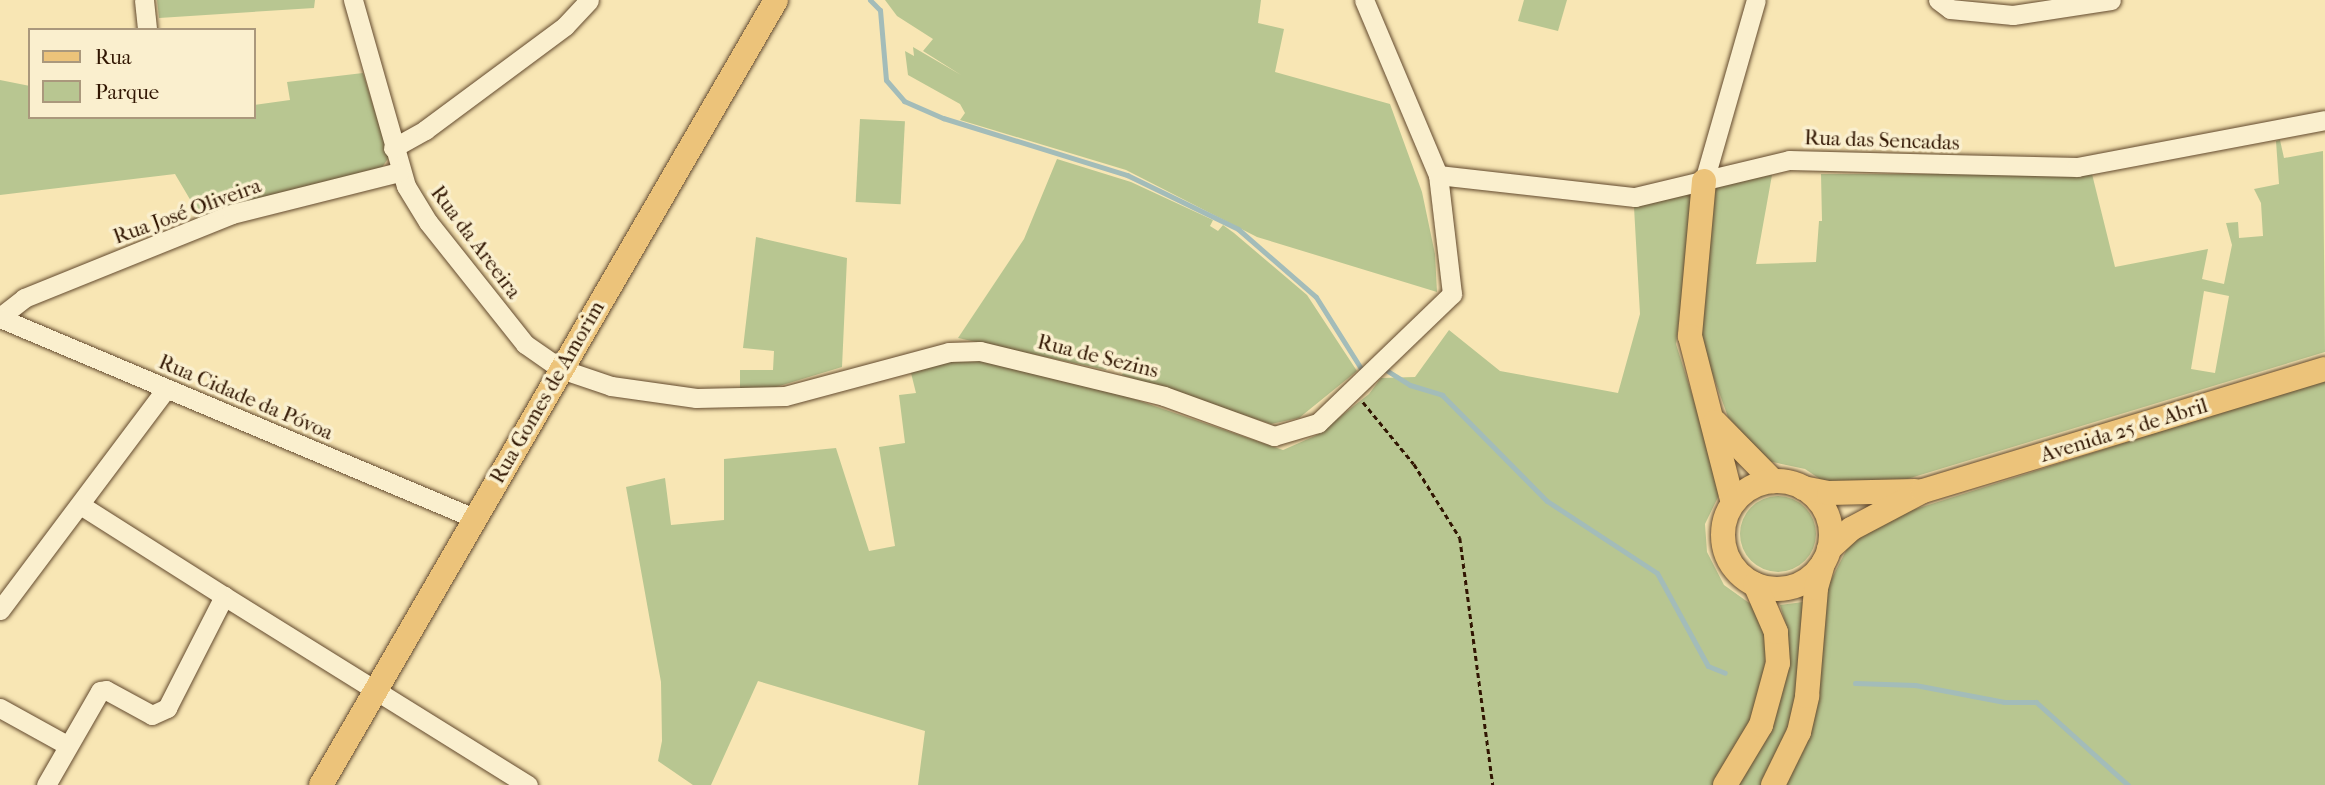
<!DOCTYPE html>
<html>
<head>
<meta charset="utf-8">
<style>
  body { margin:0 }
  #map { position:relative; width:2325px; height:785px; overflow:hidden; background:#f8e6b4; font-family:"IM FELL French Canon",serif }
  div>[style] { position:absolute }
  [style*='--x'] { left:calc(var(--x)*1px); top:calc(var(--y)*1px); width:calc(var(--w)*1px); rotate:calc(var(--a)*1deg) }
  .green>* { inset:0; background:#b8c691; transform-origin:0 0 }
  .round { border-radius:50% }
  .stream>* { height:5px; margin:-2.5px; padding:0 2.5px; transform-origin:2.5px; border-radius:2.5px; background:#a3bcb9 }
  .path>* { height:2.5px; margin-top:-1.25px; transform-origin:0; background:repeating-linear-gradient(90deg,#311602 0 5px,transparent 0 8.5px) }
  .roads { filter:drop-shadow(0 0 2px #634a2e) drop-shadow(0 0 2px #634a2e) }
  .minor>* { height:19px; margin:-9.5px; padding:0 9.5px; transform-origin:9.5px; border-radius:9.5px; background:#faefce }
  .major>* { height:24px; margin:-12px; padding:0 12px; transform-origin:12px; border-radius:12px; background:#ecc37a }
  .major>.ring { margin:-12px; padding:0; box-sizing:content-box; background:none; border:24px solid #ecc37a; border-radius:50% }
  span { translate:-50% -50%; white-space:nowrap; text-align:center; line-height:1.15; -webkit-text-stroke:7px #faefce; paint-order:stroke }
  .street-label { font-size:21px; color:#311602 }
  .legend { position:absolute; left:28px; top:28px; width:228px; height:91px; box-sizing:border-box; background:#faefce; border:2px solid #aa987c; margin:0; padding:9px 12px; list-style:none; font-size:21px; color:#311602 }
  .legend li { display:flex; align-items:center; gap:14px; height:35px }
  .legend b { width:35px; border:2px solid #aa987c }
</style>
</head>
<body>
<div id="map">
  <div class="green">
    <div style="clip-path:polygon(157px 0,315px 0,314px 8px,159px 18px)"></div>
    <div style="clip-path:polygon(885px 0,1261px 0,1258px 23px,1284px 29px,1275px 72px,1390px 104px,1422px 192px,1435px 254px,1437px 292px,1257px 237px,1126px 170px,960px 120px,965px 113px,960px 104px,908px 75px,905px 51px,914px 56px,913px 47px,961px 75px,923px 51px,933px 39px,897px 16px)"></div>
    <div style="clip-path:polygon(1524px 0,1567px 0,1558px 31px,1518px 21px)"></div>
    <div style="clip-path:polygon(363px 73px,389px 157px,381px 169px,201px 218px,175px 174px,0 195px,0 80px,30px 86px,30px 117px,254px 117px,254px 105px,290px 100px,287px 82px)"></div>
    <div style="left:860px;top:119px;width:45px;height:83px;rotate:3deg"></div>
    <div style="clip-path:polygon(evenodd,2280px 140px,2284px 158px,2323px 151px,2325px 352px,1884px 486px,1826px 483px,1805px 469px,1768px 461px,1728px 417px,1699px 337px,1713px 186px,1772px 175px,1756px 264px,1816px 262px,1819px 221px,1822px 221px,1821px 174px,2092px 174px,2115px 267px,2208px 249px,2202px 279px,2224px 284px,2232px 245px,2226px 223px,2238px 222px,2239px 238px,2263px 236px,2261px 203px,2254px 189px,2279px 184px,2276px 141px,2280px 140px,2204px 291px,2229px 296px,2215px 373px,2191px 369px,2204px 291px)"></div>
    <div style="clip-path:polygon(1057px 159px,1131px 182px,1213px 220px,1210px 226px,1218px 231px,1223px 225px,1234px 233px,1307px 295px,1357px 371px,1299px 418px,1271px 424px,1122px 375px,1128px 361px,1115px 354px,1106px 370px,958px 338px,1024px 239px)"></div>
    <div style="clip-path:polygon(1696px 191px,1676px 344px,1722px 489px,1705px 524px,1707px 552px,1724px 585px,1752px 605px,1764px 632px,1766px 649px,1763px 691px,1752px 722px,1714px 785px,918px 785px,925px 731px,758px 681px,711px 785px,693px 785px,658px 761px,662px 741px,661px 682px,626px 487px,665px 478px,671px 525px,724px 520px,724px 459px,836px 448px,869px 551px,895px 546px,879px 447px,905px 443px,899px 395px,916px 393px,910px 369px,939px 362px,982px 361px,1128px 397px,1283px 450px,1317px 435px,1369px 394px,1381px 378px,1415px 377px,1449px 330px,1500px 371px,1618px 393px,1640px 314px,1634px 207px)"></div>
    <div style="clip-path:polygon(756px 237px,847px 258px,842px 367px,776px 387px,740px 389px,740px 370px,773px 370px,774px 351px,743px 348px)"></div>
    <div style="clip-path:polygon(2325px 379px,2325px 785px,1784px 785px,1829px 584px,1853px 537px,1881px 520px)"></div>
    <div class="round" style="left:1740px;top:496px;width:76px;height:76px"></div>
    <div style="clip-path:polygon(1803px 602px,1797px 694px,1789px 730px,1763px 785px,1735px 785px,1770px 729px,1782px 695px,1788px 631px,1780px 605px)"></div>
  </div>
  <div class="stream">
    <div style="--x:870;--y:0;--w:14;--a:45"></div>
    <div style="--x:880;--y:10;--w:70;--a:85.1"></div>
    <div style="--x:886;--y:80;--w:28;--a:49"></div>
    <div style="--x:904;--y:101;--w:43;--a:23.6"></div>
    <div style="--x:943;--y:118;--w:193;--a:17.2"></div>
    <div style="--x:1127;--y:175;--w:123;--a:25.9"></div>
    <div style="--x:1238;--y:229;--w:103;--a:41.1"></div>
    <div style="--x:1316;--y:297;--w:83;--a:57.8"></div>
    <div style="--x:1386;--y:370;--w:28;--a:32"></div>
    <div style="--x:1410;--y:385;--w:34;--a:17"></div>
    <div style="--x:1442;--y:395;--w:149;--a:45.3"></div>
    <div style="--x:1547;--y:501;--w:131;--a:33.2"></div>
    <div style="--x:1657;--y:573;--w:106;--a:61.3"></div>
    <div style="--x:1708;--y:666;--w:18;--a:22"></div>
    <div style="--x:1855;--y:683;--w:60;--a:1.9"></div>
    <div style="--x:1915;--y:685;--w:91;--a:10.8"></div>
    <div style="--x:2004;--y:702;--w:32;--a:0"></div>
    <div style="--x:2036;--y:702;--w:124;--a:42.1"></div>
  </div>
  <div class="path">
    <div style="--x:1363;--y:402;--w:80;--a:50.6"></div>
    <div style="--x:1414;--y:464;--w:87;--a:58.1"></div>
    <div style="--x:1460;--y:538;--w:249;--a:82.4"></div>
  </div>
  <div class="roads">
    <div class="minor">
      <div style="--x:144;--y:0;--w:30;--a:84"></div>
      <div style="--x:353;--y:0;--w:193;--a:74.1"></div>
      <div style="--x:406;--y:186;--w:42;--a:58.6"></div>
      <div style="--x:428;--y:222;--w:156;--a:51.5"></div>
      <div style="--x:525;--y:344;--w:44;--a:34.8"></div>
      <div style="--x:561;--y:369;--w:53;--a:18.8"></div>
      <div style="--x:611;--y:386;--w:86;--a:8"></div>
      <div style="--x:696;--y:398;--w:89;--a:-1.3"></div>
      <div style="--x:785;--y:396;--w:170;--a:-15"></div>
      <div style="--x:949;--y:352;--w:31;--a:-2"></div>
      <div style="--x:980;--y:351;--w:189;--a:13.7"></div>
      <div style="--x:1164;--y:396;--w:117;--a:20"></div>
      <div style="--x:1274;--y:436;--w:46;--a:-16.5"></div>
      <div style="--x:1318;--y:423;--w:186;--a:-43.9"></div>
      <div style="--x:1452;--y:294;--w:120;--a:-96.7"></div>
      <div style="--x:1438;--y:175;--w:190;--a:-112.9"></div>
      <div style="--x:1938;--y:0;--w:15;--a:37"></div>
      <div style="--x:1950;--y:9;--w:63;--a:5.4"></div>
      <div style="--x:2013;--y:15;--w:99;--a:-8.7"></div>
      <div style="--x:393;--y:148;--w:37;--a:-29"></div>
      <div style="--x:425;--y:130;--w:174;--a:-36.6"></div>
      <div style="--x:565;--y:26;--w:35;--a:-47"></div>
      <div style="--x:1438;--y:175;--w:198;--a:6.4"></div>
      <div style="--x:1635;--y:197;--w:158;--a:-13.5"></div>
      <div style="--x:1789;--y:160;--w:288;--a:1.4"></div>
      <div style="--x:2077;--y:167;--w:252;--a:-10.7"></div>
      <div style="--x:1704;--y:181;--w:188;--a:-74"></div>
      <div style="--x:0;--y:317;--w:31;--a:-38"></div>
      <div style="--x:24;--y:298;--w:224;--a:-22"></div>
      <div style="--x:232;--y:214;--w:172;--a:-14.1"></div>
      <div style="--x:0;--y:318;--w:514;--a:22.88"></div>
      <div style="--x:82;--y:506;--w:168;--a:32.4"></div>
      <div style="--x:0;--y:610;--w:276;--a:-53.1"></div>
      <div style="--x:0;--y:708;--w:77;--a:28.9"></div>
      <div style="--x:46;--y:785;--w:108;--a:-60.1"></div>
      <div style="--x:100;--y:691;--w:6;--a:-9"></div>
      <div style="--x:106;--y:690;--w:52;--a:28.5"></div>
      <div style="--x:152;--y:715;--w:17;--a:-25"></div>
      <div style="--x:167;--y:708;--w:126;--a:-63"></div>
      <div style="--x:224;--y:596;--w:358;--a:31.9"></div>
    </div>
    <div class="major">
      <div style="--x:1704;--y:181;--w:156;--a:95.2"></div>
      <div style="--x:1690;--y:336;--w:172;--a:75.6"></div>
      <div style="--x:1715;--y:422;--w:83;--a:45.5"></div>
      <div class="ring" style="left:1723px;top:481px;width:84px;height:84px"></div>
      <div style="--x:1803;--y:488;--w:26;--a:11"></div>
      <div style="--x:1829;--y:493;--w:86;--a:-1.3"></div>
      <div style="--x:1829;--y:549;--w:30;--a:-42"></div>
      <div style="--x:1851;--y:529;--w:81;--a:-27.8"></div>
      <div style="--x:1923;--y:491;--w:420;--a:-16.9"></div>
      <div style="--x:321;--y:785;--w:907;--a:-59.9"></div>
      <div style="--x:1725;--y:785;--w:70;--a:-59"></div>
      <div style="--x:1761;--y:725;--w:64;--a:-74.7"></div>
      <div style="--x:1778;--y:663;--w:31;--a:-94"></div>
      <div style="--x:1776;--y:632;--w:52;--a:-113.6"></div>
      <div style="--x:1773;--y:785;--w:59;--a:-63.9"></div>
      <div style="--x:1799;--y:732;--w:37;--a:-77"></div>
      <div style="--x:1807;--y:696;--w:108;--a:-85.2"></div>
      <div style="--x:1816;--y:588;--w:26;--a:-74"></div>
    </div>
  </div>
  <div class="street-label">
    <span style="left:1882px;top:140px;rotate:2deg">Rua das Sencadas</span>
    <span style="left:187px;top:211px;rotate:-20deg">Rua José Oliveira</span>
    <span style="left:476px;top:242px;rotate:53deg">Rua da Areeira</span>
    <span style="left:1098px;top:356px;rotate:14deg">Rua de Sezins</span>
    <span style="left:547px;top:392px;rotate:-60deg">Rua Gomes de Amorim</span>
    <span style="left:246px;top:397px;rotate:23deg">Rua Cidade da Póvoa</span>
    <span style="left:2124px;top:430px;rotate:-17deg">Avenida 25 de Abril</span>
  </div>
  <ul class="legend">
  <li><b style="height:9px;background:#ecc37a"></b>Rua</li>
  <li><b style="height:19px;background:#b8c691"></b>Parque</li>
  </ul>
</div>
</body>
</html>
